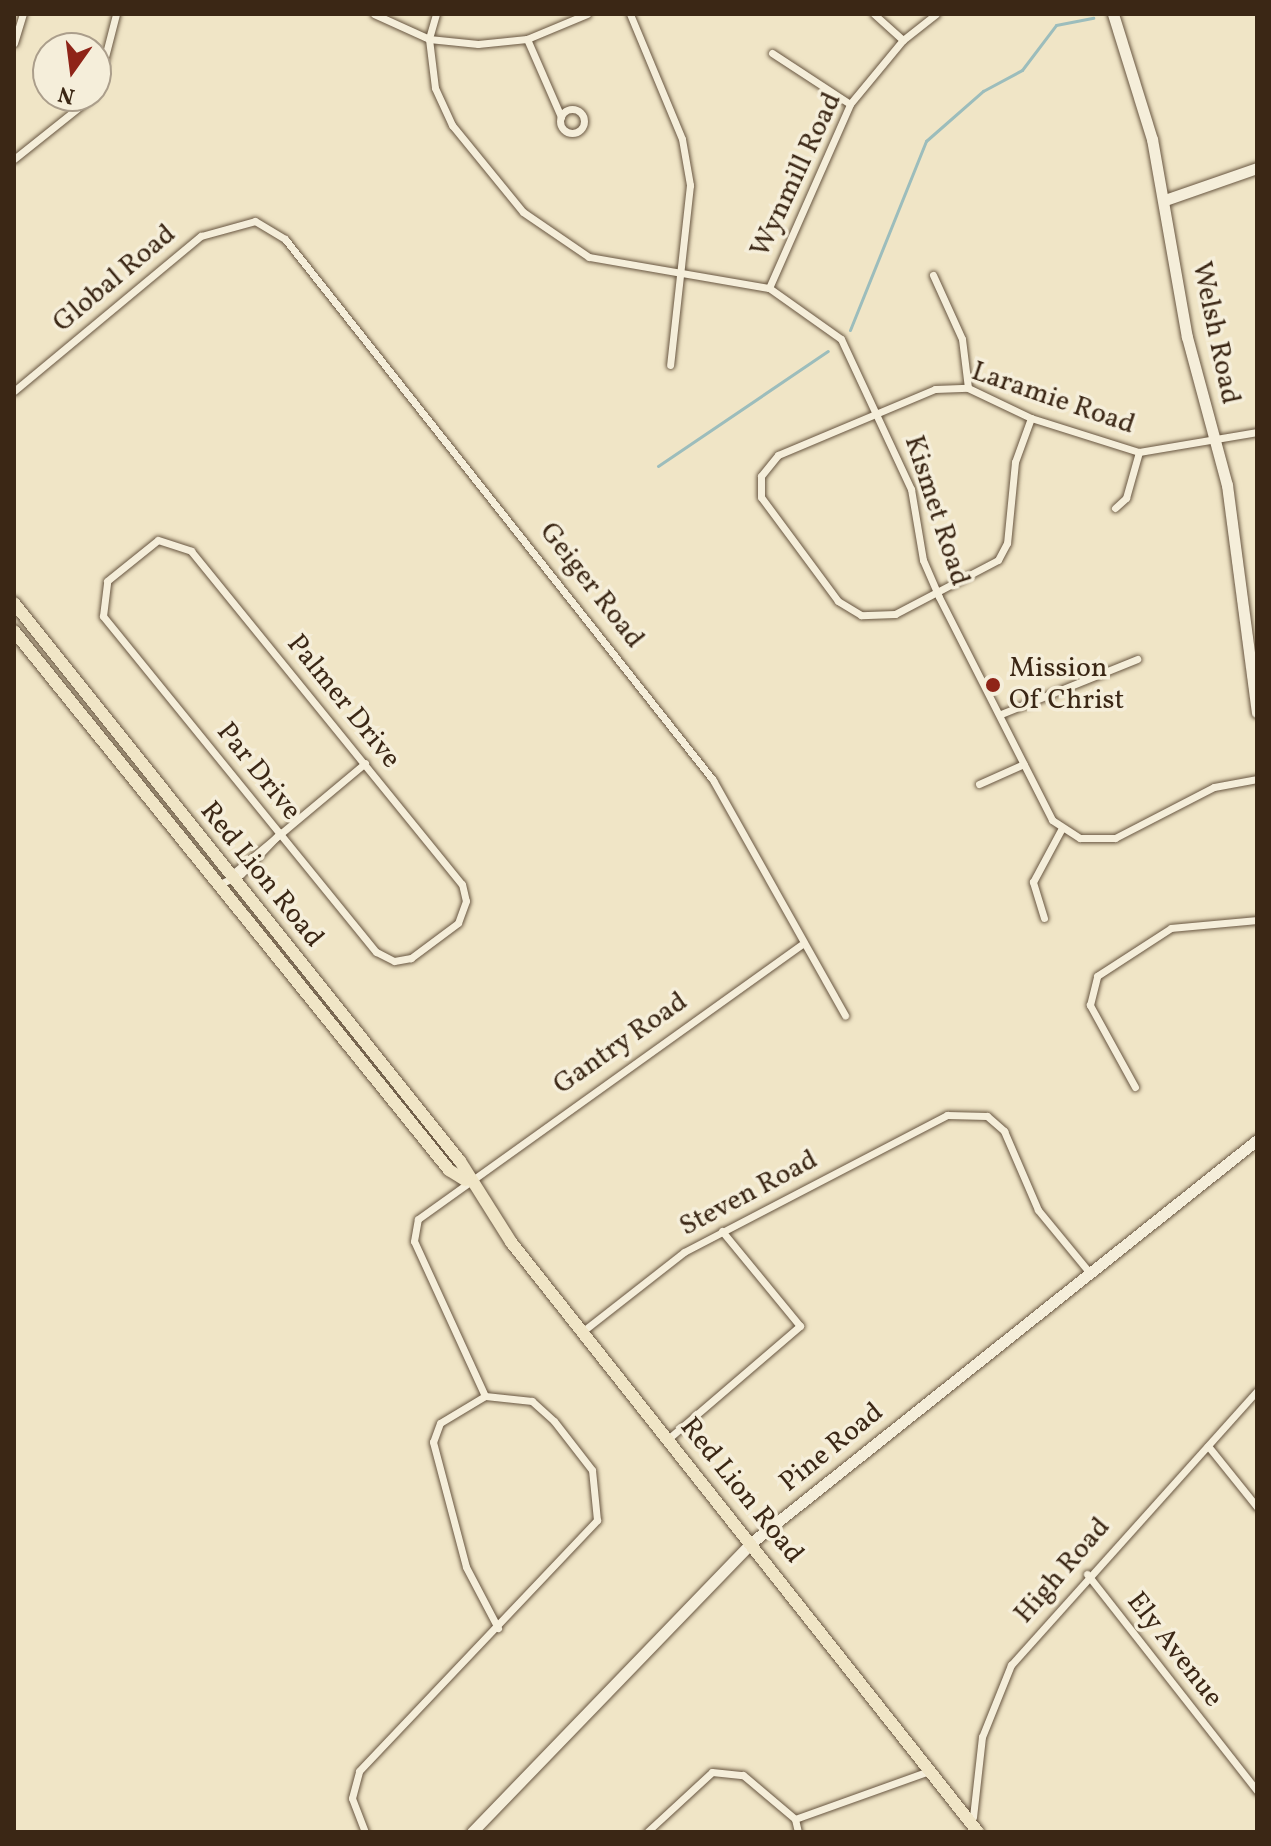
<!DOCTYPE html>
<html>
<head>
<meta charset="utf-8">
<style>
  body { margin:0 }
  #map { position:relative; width:1271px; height:1846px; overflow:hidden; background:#f0e5c6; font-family:Vollkorn,serif }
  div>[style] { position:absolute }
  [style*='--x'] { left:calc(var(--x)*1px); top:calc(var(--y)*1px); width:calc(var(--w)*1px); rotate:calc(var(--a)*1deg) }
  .stream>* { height:3px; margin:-1.5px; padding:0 1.5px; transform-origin:1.5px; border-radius:1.5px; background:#9cbdbc }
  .roads { filter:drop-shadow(0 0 2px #685641) drop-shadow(0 0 2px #685641) }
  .street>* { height:7px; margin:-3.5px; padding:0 3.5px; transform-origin:3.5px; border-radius:3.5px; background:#f5eeda }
  .street>.ring { margin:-3.5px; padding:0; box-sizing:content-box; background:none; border:7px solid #f5eeda; border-radius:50% }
  .secondary>* { height:11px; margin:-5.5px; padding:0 5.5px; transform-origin:5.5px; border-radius:5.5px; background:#f5eeda }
  .primary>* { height:12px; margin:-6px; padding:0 6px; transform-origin:6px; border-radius:6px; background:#f0e5c6 }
  .dots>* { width:22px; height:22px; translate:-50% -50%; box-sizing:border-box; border:4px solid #f5eeda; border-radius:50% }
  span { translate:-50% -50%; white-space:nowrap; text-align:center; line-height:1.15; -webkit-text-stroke:7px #f5eeda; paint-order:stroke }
  .street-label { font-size:28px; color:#3b2715 }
  .poi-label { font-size:28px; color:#3b2715 }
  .left { translate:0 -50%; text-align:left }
  .frame { position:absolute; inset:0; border:16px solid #3b2715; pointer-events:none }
  .north { position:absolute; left:32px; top:32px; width:80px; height:80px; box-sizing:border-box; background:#f5eeda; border:2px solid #ab9e8b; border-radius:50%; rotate:194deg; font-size:22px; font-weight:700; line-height:32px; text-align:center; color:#3b2715 }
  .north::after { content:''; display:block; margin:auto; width:28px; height:36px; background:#8f2418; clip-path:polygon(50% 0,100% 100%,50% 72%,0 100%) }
</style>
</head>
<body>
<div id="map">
  <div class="stream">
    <div style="--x:850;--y:330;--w:204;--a:-68.1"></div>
    <div style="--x:926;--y:141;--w:76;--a:-41.3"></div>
    <div style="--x:983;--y:91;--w:44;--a:-28.3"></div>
    <div style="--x:1022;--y:70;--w:56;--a:-52.9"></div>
    <div style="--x:1056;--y:25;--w:38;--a:-11"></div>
    <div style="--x:658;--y:466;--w:205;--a:-34.1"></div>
  </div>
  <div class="roads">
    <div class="street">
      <div style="--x:374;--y:14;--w:60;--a:24.4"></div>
      <div style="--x:429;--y:39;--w:49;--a:5.8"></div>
      <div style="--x:478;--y:44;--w:49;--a:-5.8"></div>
      <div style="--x:527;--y:39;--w:65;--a:-22.6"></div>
      <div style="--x:436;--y:14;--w:26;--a:106"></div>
      <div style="--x:429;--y:39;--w:49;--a:83"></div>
      <div style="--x:435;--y:88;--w:41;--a:65.3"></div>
      <div style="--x:452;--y:125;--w:112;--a:50.8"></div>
      <div style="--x:523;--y:212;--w:80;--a:34.3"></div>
      <div style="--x:589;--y:257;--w:183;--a:9.8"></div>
      <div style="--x:769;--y:288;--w:88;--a:35.3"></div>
      <div style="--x:841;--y:339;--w:166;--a:65"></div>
      <div style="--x:911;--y:489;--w:72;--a:80.4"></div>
      <div style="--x:923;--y:560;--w:40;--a:66.6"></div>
      <div style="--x:939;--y:597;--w:250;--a:63.1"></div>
      <div style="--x:1052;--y:820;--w:33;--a:33"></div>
      <div style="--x:1080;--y:838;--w:35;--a:0"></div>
      <div style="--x:1115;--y:838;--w:111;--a:-27.3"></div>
      <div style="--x:1214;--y:787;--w:44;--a:-10.5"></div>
      <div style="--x:630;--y:14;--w:135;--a:67.4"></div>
      <div style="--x:682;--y:139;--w:47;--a:80.1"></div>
      <div style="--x:690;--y:185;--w:181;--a:96.3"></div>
      <div style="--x:874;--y:14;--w:39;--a:42"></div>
      <div style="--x:527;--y:39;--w:85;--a:66.4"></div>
      <div style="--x:14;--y:43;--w:30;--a:-73"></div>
      <div style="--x:772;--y:53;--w:93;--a:33.2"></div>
      <div style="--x:96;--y:92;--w:81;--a:-75.6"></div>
      <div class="ring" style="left:560px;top:109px;width:17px;height:17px"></div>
      <div style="--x:14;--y:159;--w:101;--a:-38.6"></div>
      <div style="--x:933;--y:275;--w:70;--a:65.6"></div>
      <div style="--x:962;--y:339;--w:49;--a:83"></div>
      <div style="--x:769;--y:288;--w:201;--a:-66.2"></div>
      <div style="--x:850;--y:104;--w:83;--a:-50.4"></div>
      <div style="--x:903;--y:40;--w:42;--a:-38.2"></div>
      <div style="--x:14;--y:391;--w:243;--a:-39.7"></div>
      <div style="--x:201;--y:236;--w:56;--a:-15.5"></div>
      <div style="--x:255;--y:221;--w:35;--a:31"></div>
      <div style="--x:285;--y:239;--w:690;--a:51.65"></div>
      <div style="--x:713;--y:780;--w:270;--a:60.7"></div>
      <div style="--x:1031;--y:418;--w:47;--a:110"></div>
      <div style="--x:1015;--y:462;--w:81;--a:95.6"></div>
      <div style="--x:1007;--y:543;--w:19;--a:118"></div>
      <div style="--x:998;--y:560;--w:116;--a:152.3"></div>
      <div style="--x:895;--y:614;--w:34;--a:178"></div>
      <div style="--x:861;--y:615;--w:27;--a:-149"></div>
      <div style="--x:838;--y:601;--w:129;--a:-126.5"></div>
      <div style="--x:761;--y:497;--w:21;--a:-90"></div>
      <div style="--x:761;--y:476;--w:27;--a:-51"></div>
      <div style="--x:778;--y:455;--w:170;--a:-22.8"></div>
      <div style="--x:935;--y:389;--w:33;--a:-2"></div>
      <div style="--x:968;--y:388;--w:70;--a:25.5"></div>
      <div style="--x:1031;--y:418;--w:113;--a:17.5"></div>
      <div style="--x:1139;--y:452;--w:120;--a:-9.6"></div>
      <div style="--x:1115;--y:508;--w:15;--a:-42"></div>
      <div style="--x:1126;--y:498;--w:48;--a:-74.2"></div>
      <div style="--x:158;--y:540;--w:35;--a:18"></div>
      <div style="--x:191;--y:551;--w:429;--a:50.9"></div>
      <div style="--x:462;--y:884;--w:17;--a:77"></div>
      <div style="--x:466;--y:901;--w:23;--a:110"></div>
      <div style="--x:458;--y:923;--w:59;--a:143.3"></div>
      <div style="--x:411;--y:958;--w:17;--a:170"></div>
      <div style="--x:394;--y:961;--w:20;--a:-153"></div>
      <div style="--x:376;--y:952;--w:433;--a:-129.1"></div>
      <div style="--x:103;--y:616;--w:35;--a:-83"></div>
      <div style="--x:107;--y:581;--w:65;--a:-38.8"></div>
      <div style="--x:1001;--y:714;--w:147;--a:-22"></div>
      <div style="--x:979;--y:784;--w:49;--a:-24"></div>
      <div style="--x:230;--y:876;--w:176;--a:-39.9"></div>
      <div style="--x:218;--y:885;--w:25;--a:-26"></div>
      <div style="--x:241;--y:874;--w:57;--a:-46.4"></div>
      <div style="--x:1044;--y:918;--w:38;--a:-107"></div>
      <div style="--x:1033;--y:882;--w:61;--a:-61.8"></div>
      <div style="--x:1135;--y:1087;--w:94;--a:-118.8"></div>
      <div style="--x:1090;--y:1005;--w:30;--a:-76"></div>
      <div style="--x:1097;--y:976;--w:88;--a:-33"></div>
      <div style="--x:1171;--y:928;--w:86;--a:-5.3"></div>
      <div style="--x:583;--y:1331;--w:128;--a:-38"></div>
      <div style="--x:684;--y:1252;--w:297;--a:-27.5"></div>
      <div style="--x:947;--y:1115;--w:40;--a:1.4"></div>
      <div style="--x:987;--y:1116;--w:23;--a:41"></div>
      <div style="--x:1004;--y:1131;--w:86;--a:66.7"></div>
      <div style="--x:1038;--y:1210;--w:82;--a:50.5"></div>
      <div style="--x:485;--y:1396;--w:52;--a:149"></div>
      <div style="--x:440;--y:1423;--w:20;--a:110"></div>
      <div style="--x:433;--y:1442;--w:129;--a:75.2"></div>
      <div style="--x:466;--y:1567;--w:69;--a:62.3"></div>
      <div style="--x:668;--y:1439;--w:174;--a:-40.6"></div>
      <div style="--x:800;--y:1326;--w:123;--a:-129.4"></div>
      <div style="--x:1208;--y:1446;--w:78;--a:51.2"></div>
      <div style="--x:1087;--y:1574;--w:276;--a:51.9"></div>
      <div style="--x:973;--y:1817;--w:81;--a:-83.6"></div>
      <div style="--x:982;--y:1737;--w:78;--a:-68.1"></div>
      <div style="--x:1011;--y:1665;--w:368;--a:-48.1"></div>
      <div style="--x:795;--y:1819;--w:13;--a:77"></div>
      <div style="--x:365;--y:1832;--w:36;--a:-111"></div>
      <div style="--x:352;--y:1798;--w:28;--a:-75"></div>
      <div style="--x:359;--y:1771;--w:346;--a:-46.5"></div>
      <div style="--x:597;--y:1520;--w:50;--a:-95.7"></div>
      <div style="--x:592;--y:1470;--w:62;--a:-127.8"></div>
      <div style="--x:554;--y:1421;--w:30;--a:-138"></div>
      <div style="--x:532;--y:1401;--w:47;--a:-173.9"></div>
      <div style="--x:485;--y:1396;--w:170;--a:-114.6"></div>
      <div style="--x:414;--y:1241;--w:22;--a:-80"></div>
      <div style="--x:418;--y:1219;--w:471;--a:-35.6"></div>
      <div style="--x:647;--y:1832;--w:88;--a:-42.7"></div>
      <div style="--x:712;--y:1772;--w:31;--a:6"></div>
      <div style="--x:743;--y:1775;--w:68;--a:40.2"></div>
      <div style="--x:795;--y:1819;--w:145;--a:-19.7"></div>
    </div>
    <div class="secondary">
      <div style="--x:1113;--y:14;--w:131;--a:72.7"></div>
      <div style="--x:1152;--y:139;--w:201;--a:80"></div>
      <div style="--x:1187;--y:337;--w:153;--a:74.9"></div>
      <div style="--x:1227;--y:485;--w:229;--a:82.5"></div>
      <div style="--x:1165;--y:200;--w:97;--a:-19.2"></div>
      <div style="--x:472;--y:1832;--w:402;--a:-46"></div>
      <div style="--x:751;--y:1543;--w:647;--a:-38.54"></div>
    </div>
    <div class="primary">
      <div style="--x:14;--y:603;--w:714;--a:51.37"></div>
      <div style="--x:460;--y:1161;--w:96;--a:57.8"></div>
      <div style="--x:511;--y:1242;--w:752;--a:51.64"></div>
      <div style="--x:14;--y:631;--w:693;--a:51.09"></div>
      <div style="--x:449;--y:1170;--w:19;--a:32"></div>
    </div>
  </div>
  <div class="dots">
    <div style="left:993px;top:685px;background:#8f2418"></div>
  </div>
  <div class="street-label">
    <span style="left:797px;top:175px;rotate:-65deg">Wynmill Road</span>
    <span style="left:115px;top:279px;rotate:-40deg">Global Road</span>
    <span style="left:1215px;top:333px;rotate:78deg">Welsh Road</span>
    <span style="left:1053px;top:399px;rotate:19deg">Laramie Road</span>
    <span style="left:936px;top:511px;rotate:72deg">Kismet Road</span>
    <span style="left:591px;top:586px;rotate:52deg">Geiger Road</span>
    <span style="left:343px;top:702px;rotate:51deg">Palmer Drive</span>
    <span style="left:258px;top:772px;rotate:51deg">Par Drive</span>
    <span style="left:261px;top:875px;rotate:51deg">Red Lion Road</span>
    <span style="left:621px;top:1044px;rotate:-35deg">Gantry Road</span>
    <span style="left:749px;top:1194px;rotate:-28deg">Steven Road</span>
    <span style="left:832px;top:1448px;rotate:-39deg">Pine Road</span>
    <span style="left:741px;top:1491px;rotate:51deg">Red Lion Road</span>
    <span style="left:1063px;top:1571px;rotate:-49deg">High Road</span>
    <span style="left:1174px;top:1650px;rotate:52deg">Ely Avenue</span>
  </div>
  <div class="poi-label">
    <span class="left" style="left:1009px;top:685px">Mission<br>Of Christ</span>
  </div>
  <div class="frame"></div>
  <div class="north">N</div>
</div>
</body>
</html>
